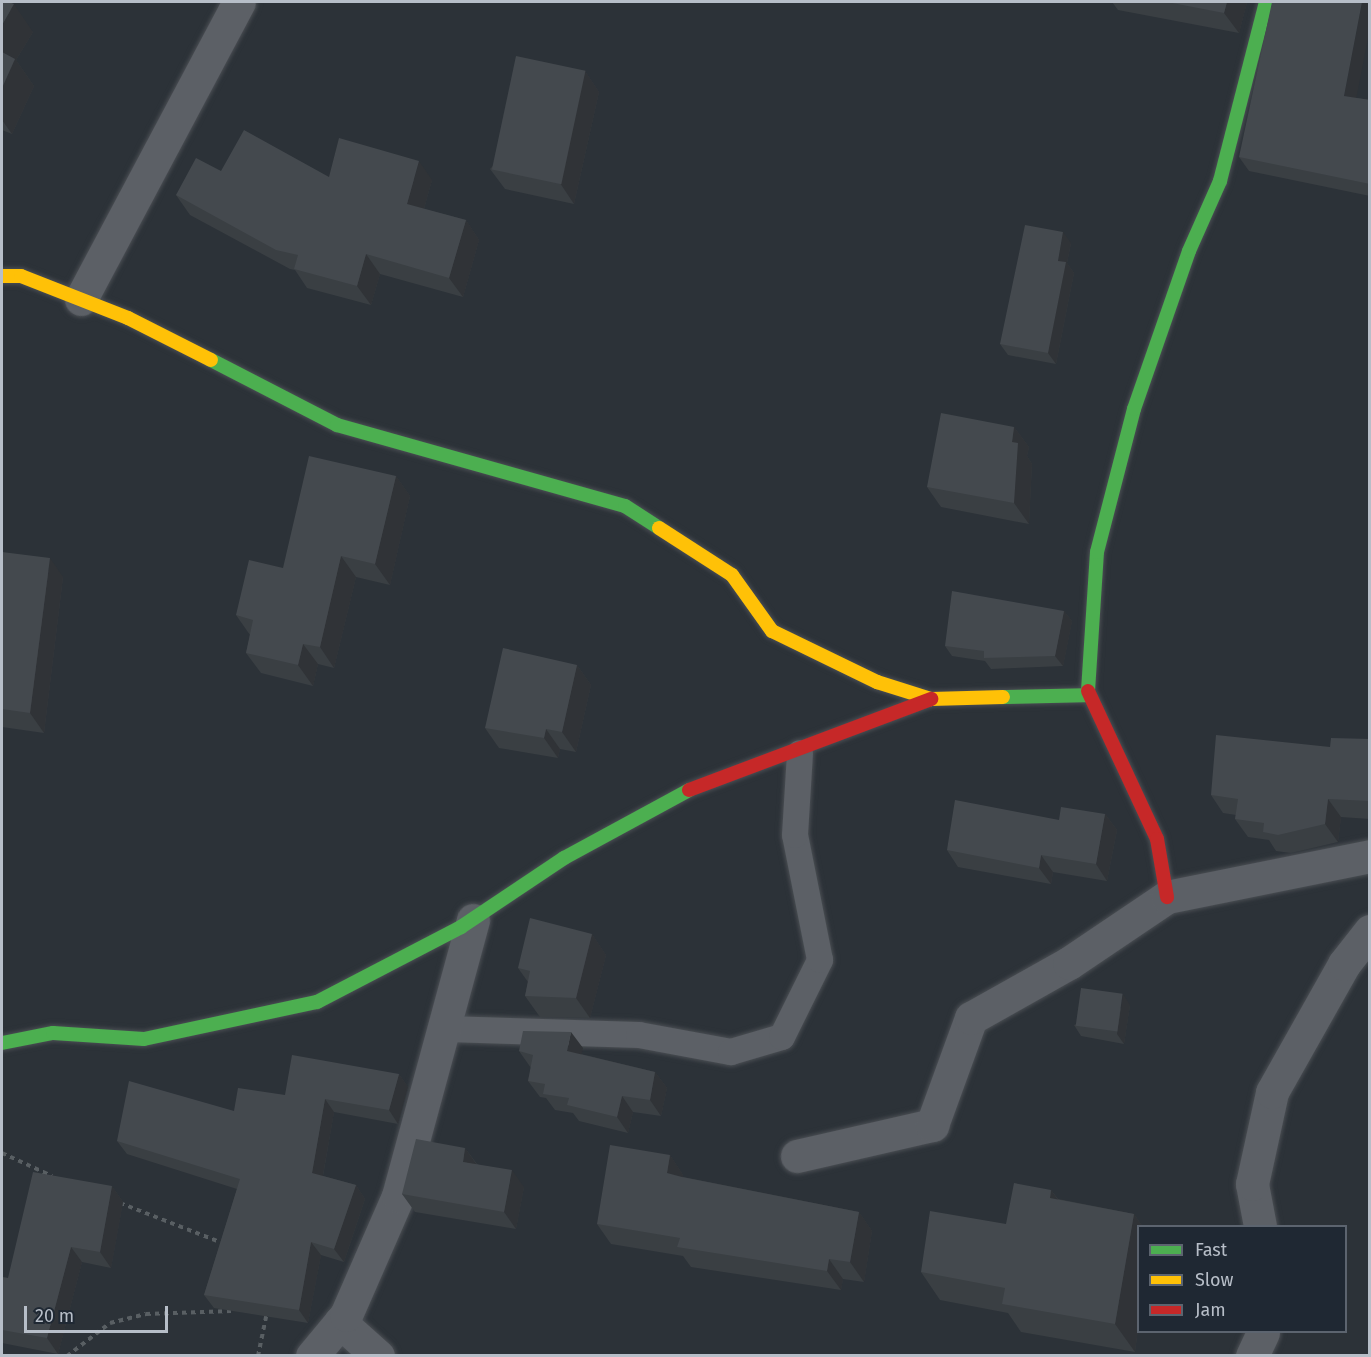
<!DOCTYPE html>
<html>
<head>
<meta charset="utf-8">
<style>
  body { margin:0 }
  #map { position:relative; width:1371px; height:1357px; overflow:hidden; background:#2c3238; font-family:"Fira Sans",sans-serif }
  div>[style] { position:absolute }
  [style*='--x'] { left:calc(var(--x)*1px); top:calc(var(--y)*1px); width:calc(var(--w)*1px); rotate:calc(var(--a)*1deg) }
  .path>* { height:4px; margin-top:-2px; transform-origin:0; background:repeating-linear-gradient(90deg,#595f63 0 4.5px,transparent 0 9px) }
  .roads { filter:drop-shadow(0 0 2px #4a4e53) drop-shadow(0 0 2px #4a4e53) }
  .lane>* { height:26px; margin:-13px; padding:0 13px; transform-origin:13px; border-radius:13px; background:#5c6066 }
  .street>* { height:33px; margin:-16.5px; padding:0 16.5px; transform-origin:16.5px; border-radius:16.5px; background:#5c6066 }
  .fast>* { height:14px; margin:-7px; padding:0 7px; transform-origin:7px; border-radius:7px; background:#4caf50 }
  .slow>* { height:14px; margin:-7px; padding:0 7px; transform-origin:7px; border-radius:7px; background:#ffc107 }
  .jam>* { height:14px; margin:-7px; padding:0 7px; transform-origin:7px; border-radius:7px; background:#c62828 }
  .wall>* { inset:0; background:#3a3f43 }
  .shaded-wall>* { inset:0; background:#303337 }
  .building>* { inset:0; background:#44494e; transform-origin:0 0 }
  span { translate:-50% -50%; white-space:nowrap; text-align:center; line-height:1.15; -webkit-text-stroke:4.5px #1f2833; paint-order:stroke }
  .frame { position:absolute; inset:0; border:3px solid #b7bec8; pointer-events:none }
  .legend { position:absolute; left:1137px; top:1225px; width:210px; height:108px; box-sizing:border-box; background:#1f2833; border:2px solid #5c646f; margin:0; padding:8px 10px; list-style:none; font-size:18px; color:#b7bec8 }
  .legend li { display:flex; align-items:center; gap:12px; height:30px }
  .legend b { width:30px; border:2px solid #5c646f }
  .scale { position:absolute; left:24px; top:1306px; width:144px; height:27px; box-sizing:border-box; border:3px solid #b7bec8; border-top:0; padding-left:8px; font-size:18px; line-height:21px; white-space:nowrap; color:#b7bec8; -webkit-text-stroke:4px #1f2833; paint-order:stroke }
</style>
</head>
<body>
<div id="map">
  <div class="path">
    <div style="--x:2;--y:1153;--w:55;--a:24.7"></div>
    <div style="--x:120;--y:1203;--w:113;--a:21.3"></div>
    <div style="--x:67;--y:1356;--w:54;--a:-37.5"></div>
    <div style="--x:110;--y:1323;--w:37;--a:-14"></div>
    <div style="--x:146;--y:1314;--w:85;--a:-2"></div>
    <div style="--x:258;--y:1356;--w:45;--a:-78.4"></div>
  </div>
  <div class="roads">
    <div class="lane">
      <div style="--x:447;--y:1029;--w:192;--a:1.8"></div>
      <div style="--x:639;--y:1035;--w:94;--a:10.5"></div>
      <div style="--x:731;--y:1052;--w:53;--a:-16.4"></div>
      <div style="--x:782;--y:1037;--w:86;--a:-63.7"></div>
      <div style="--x:820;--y:960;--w:127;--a:-101.3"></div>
      <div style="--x:795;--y:835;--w:82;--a:-86.5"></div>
    </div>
    <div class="street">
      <div style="--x:81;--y:299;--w:336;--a:-62"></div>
      <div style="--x:797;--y:1156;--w:139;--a:-12.9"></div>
      <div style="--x:932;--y:1125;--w:114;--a:-70"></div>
      <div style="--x:971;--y:1018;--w:112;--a:-29.3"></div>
      <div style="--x:1069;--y:963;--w:118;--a:-34"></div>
      <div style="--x:1167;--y:897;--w:207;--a:-11.4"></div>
      <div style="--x:1260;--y:1226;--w:43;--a:-100.8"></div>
      <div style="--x:1252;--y:1184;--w:94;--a:-77.7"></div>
      <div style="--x:1272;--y:1092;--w:147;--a:-60.6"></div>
      <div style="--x:1344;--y:964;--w:42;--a:-51.8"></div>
      <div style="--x:340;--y:1322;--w:51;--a:41.8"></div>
      <div style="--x:312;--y:1356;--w:53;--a:-50.3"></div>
      <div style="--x:346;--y:1315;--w:130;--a:-66.4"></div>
      <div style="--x:398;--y:1196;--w:286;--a:-74.8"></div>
      <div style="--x:1252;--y:1356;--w:26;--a:-65"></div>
    </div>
    <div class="fast">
      <div style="--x:211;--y:360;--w:142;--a:27.3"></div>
      <div style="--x:337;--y:425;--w:299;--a:15.7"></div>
      <div style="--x:625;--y:506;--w:40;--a:32.9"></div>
      <div style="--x:1088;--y:691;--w:139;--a:-86.3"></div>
      <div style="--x:1097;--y:552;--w:148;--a:-75.5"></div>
      <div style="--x:1134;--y:409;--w:167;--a:-70.8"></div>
      <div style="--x:1189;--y:251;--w:77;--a:-66.1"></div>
      <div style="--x:1220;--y:181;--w:185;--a:-75.6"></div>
      <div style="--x:1003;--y:697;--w:85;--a:-1.3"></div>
      <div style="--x:2;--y:1043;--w:52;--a:-11.1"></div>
      <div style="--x:53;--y:1033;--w:91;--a:3.8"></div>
      <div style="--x:144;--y:1039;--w:177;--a:-12.1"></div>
      <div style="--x:317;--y:1002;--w:162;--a:-27.5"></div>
      <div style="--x:461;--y:927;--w:124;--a:-33.8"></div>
      <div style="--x:564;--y:858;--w:142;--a:-28.5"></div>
    </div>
    <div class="slow">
      <div style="--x:2;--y:276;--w:19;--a:0"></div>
      <div style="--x:21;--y:276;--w:115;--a:21.4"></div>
      <div style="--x:128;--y:318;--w:93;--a:26.8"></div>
      <div style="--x:659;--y:528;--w:87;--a:32.8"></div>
      <div style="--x:732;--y:575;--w:69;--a:54.5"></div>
      <div style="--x:772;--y:631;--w:117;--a:25.9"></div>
      <div style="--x:877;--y:682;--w:57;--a:17.5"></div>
      <div style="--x:931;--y:699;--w:72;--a:-1.6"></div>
    </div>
    <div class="jam">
      <div style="--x:1088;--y:691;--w:163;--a:65"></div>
      <div style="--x:1157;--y:839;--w:59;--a:80.2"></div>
      <div style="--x:689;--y:790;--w:259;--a:-20.6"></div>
    </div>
  </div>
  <div class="wall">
    <div style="clip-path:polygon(2px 2px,33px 32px,16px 60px,34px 86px,12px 134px,2px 130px)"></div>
    <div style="clip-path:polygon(1112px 2px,1247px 2px,1239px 33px,1118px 10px)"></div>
    <div style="clip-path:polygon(585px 71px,599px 92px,574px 204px,505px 189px,490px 169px)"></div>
    <div style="clip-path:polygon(1357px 98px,1370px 100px,1370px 196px,1249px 171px,1239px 157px)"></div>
    <div style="clip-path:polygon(221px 171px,329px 177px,432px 180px,424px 209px,466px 220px,479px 240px,463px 297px,380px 274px,371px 305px,307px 288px,295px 270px,290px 269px,190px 215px,176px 195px)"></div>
    <div style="clip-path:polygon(1071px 243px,1067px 263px,1074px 273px,1056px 364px,1008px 355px,1000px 344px)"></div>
    <div style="clip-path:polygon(1014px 427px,1029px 447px,1027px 456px,1032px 464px,1029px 524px,941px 507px,927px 487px)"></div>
    <div style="clip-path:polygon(396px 476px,410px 496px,390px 585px,356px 577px,334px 668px,318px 664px,313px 686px,261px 673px,246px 653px,250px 635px,236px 615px,283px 568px)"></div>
    <div style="clip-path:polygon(2px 552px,63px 577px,44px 733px,2px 727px)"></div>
    <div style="clip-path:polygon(1064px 611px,1072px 621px,1063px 666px,991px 669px,985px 661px,952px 656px,945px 646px)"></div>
    <div style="clip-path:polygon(577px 665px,591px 685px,576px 752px,560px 749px,558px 758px,499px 748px,485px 728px)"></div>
    <div style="clip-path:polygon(1370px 739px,1370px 819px,1341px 817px,1338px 842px,1291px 853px,1276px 851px,1269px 840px,1248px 837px,1235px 819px,1236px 815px,1223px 813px,1211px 795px,1330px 747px)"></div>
    <div style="clip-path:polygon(1105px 814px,1117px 830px,1107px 881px,1053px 872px,1051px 884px,958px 867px,947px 850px)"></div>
    <div style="clip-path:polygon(592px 934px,606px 955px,590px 1018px,540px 1017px,525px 996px,528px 982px,518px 968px)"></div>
    <div style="clip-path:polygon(1130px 1005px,1124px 1044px,1081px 1036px,1074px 1025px)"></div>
    <div style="clip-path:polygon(583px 1048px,581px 1054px,655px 1072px,667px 1088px,661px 1116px,633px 1112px,628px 1133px,579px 1121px,573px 1113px,555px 1110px,546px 1098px,540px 1097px,528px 1081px,531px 1068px,519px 1051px)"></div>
    <div style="clip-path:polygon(399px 1074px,408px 1087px,398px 1124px,334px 1112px,323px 1176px,356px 1185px,365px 1199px,344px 1262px,321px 1255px,308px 1323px,214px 1308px,204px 1295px,237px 1189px,127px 1154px,117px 1141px,234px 1111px,285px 1095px)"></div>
    <div style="clip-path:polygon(465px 1148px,477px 1164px,524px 1187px,516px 1229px,415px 1212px,402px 1194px)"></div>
    <div style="clip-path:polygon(670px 1155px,683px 1175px,683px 1177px,859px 1212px,872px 1231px,864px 1282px,843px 1279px,841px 1290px,691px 1267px,683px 1256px,611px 1244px,597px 1224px)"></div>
    <div style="clip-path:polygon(112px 1186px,123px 1202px,111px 1268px,82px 1262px,58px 1354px,2px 1343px,2px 1277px,8px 1278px)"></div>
    <div style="clip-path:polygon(1051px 1190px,1058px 1199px,1134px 1214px,1143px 1227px,1138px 1227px,1138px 1329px,1135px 1352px,1021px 1332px,1008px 1313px,940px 1300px,921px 1272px,1006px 1224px)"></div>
  </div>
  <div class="shaded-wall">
    <div style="clip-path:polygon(1227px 2px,1247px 2px,1239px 33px,1224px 13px)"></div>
    <div style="clip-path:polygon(1362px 2px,1370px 2px,1370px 28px,1354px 110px,1344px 96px)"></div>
    <div style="clip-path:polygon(14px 4px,33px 32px,16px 60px,34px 86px,12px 134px,2px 120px,2px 25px)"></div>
    <div style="clip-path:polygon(585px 71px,599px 92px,574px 204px,560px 183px)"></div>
    <div style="clip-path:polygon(419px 161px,432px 180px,420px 223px,407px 204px)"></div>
    <div style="clip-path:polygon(466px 220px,479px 240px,463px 297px,449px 278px)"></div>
    <div style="clip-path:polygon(1063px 232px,1071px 243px,1067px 263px,1074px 273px,1056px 364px,1048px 353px,1058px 261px)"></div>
    <div style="clip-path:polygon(366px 254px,380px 274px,371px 305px,357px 286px)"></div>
    <div style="clip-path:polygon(1014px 427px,1029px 447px,1027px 456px,1032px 464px,1029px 524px,1014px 503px,1012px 442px)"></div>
    <div style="clip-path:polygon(396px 476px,410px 496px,390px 585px,375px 564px)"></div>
    <div style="clip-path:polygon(341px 556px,356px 577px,334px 668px,320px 647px)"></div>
    <div style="clip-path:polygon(50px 558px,63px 577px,44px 733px,30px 713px)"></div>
    <div style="clip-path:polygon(1064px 611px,1072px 621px,1063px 666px,1055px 656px)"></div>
    <div style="clip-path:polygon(303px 644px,318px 664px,313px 686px,298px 665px)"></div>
    <div style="clip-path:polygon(577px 665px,591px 685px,576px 752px,562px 732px)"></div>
    <div style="clip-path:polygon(546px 729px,560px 749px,558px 758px,544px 738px)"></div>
    <div style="clip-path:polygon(1328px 799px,1341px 817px,1338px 842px,1325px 824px)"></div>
    <div style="clip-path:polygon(1105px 814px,1117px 830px,1107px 881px,1096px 864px)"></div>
    <div style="clip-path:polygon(1041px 855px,1053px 872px,1051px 884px,1039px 868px)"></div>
    <div style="clip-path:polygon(592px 934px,606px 955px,590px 1018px,576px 998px)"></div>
    <div style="clip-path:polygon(1123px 994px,1130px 1005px,1124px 1044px,1117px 1034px)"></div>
    <div style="clip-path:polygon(571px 1032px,583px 1048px,578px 1067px,567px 1051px)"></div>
    <div style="clip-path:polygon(655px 1072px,667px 1088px,661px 1116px,650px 1100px)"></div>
    <div style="clip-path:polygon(399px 1074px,408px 1087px,398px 1124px,389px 1110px)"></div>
    <div style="clip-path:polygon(622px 1096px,633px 1112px,628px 1133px,617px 1117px)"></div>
    <div style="clip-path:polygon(325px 1099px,334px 1112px,321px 1186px,312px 1173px)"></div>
    <div style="clip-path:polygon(465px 1148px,477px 1165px,463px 1162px)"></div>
    <div style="clip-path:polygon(670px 1155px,683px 1175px,681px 1193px,667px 1173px)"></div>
    <div style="clip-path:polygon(512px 1170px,524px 1187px,516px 1229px,504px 1212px)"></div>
    <div style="clip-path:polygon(356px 1185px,365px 1199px,344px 1262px,334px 1249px)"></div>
    <div style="clip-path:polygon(112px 1186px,123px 1202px,111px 1268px,100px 1252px)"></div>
    <div style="clip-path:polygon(1051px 1190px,1071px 1218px,1050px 1198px)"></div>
    <div style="clip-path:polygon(859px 1212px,872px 1231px,864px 1282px,850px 1262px)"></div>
    <div style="clip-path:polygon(1134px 1214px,1143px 1227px,1138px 1227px,1138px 1329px,1135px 1352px,1115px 1324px)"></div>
    <div style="clip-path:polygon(311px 1242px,321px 1255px,308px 1323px,299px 1310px)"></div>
    <div style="clip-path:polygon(71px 1247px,82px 1262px,58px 1354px,47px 1338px)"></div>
    <div style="clip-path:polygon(829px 1259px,843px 1279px,841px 1290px,827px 1271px)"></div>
  </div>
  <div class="building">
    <div style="clip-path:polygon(2px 2px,9px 2px,14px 4px,2px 25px)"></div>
    <div style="clip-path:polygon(1167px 2px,1227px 2px,1224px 13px)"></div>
    <div style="clip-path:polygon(1272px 2px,1362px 2px,1344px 96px,1370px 100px,1370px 184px,1239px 157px)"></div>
    <div style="clip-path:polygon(2px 52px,15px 59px,2px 88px)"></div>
    <div style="left:516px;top:56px;width:71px;height:116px;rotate:12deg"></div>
    <div style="clip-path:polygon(244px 130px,329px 177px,339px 138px,419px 161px,407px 204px,466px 220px,449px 278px,366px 254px,357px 286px,294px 269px,298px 255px,276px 250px,176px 195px,196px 158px,221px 171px)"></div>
    <div style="clip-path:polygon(1025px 225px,1063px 232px,1058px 261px,1066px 262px,1048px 353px,1000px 344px)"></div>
    <div style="clip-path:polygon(941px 413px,1014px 427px,1012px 442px,1018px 443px,1014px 503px,927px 487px)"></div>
    <div style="clip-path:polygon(309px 456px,396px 476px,375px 564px,341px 556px,320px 647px,303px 644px,298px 665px,246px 653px,253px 620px,236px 615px,249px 560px,283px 568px)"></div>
    <div style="clip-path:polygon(2px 552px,50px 558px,30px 713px,2px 709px)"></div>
    <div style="clip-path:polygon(952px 591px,1064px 611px,1055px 656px,984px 658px,984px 651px,945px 646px)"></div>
    <div style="clip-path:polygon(503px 648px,577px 665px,562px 732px,546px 729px,544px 738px,485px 728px)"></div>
    <div style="clip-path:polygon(1216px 735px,1330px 747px,1331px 738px,1370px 739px,1370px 801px,1328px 799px,1325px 824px,1278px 835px,1263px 832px,1264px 823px,1235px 819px,1238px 799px,1211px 795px)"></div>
    <div style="clip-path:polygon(955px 800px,1059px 820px,1061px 807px,1105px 814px,1096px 864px,1041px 855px,1039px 868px,947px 850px)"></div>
    <div style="clip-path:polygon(530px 918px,592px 934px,576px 998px,525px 996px,530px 971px,518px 968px)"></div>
    <div style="left:1081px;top:988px;width:42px;height:38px;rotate:8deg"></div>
    <div style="clip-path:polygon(523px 1031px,571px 1032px,567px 1051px,655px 1072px,650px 1100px,622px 1096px,617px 1117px,567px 1105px,569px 1098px,543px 1094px,545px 1084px,528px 1081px,533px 1055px,519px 1051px)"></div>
    <div style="clip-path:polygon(292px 1055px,399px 1074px,389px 1110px,325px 1099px,312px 1173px,356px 1185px,334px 1249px,311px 1242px,299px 1310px,204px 1295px,240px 1179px,117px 1141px,129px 1081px,234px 1111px,238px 1088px,285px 1095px)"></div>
    <div style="clip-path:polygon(416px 1139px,465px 1148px,463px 1162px,512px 1170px,504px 1212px,402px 1194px)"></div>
    <div style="clip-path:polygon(610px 1145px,670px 1155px,667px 1173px,682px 1177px,859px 1212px,850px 1262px,829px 1259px,827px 1271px,677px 1247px,680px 1238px,597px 1224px)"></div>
    <div style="clip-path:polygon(33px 1172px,112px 1186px,100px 1252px,71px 1247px,47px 1338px,2px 1330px,2px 1277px,8px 1278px)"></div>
    <div style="clip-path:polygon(1014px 1183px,1051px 1190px,1050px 1198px,1134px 1214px,1115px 1324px,1002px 1304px,1005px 1288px,921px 1272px,930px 1211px,1006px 1224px)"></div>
  </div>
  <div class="frame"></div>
  <ul class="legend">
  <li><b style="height:8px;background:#4caf50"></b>Fast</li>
  <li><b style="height:8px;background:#ffc107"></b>Slow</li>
  <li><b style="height:8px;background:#c62828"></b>Jam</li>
  </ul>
  <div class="scale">20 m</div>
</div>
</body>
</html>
